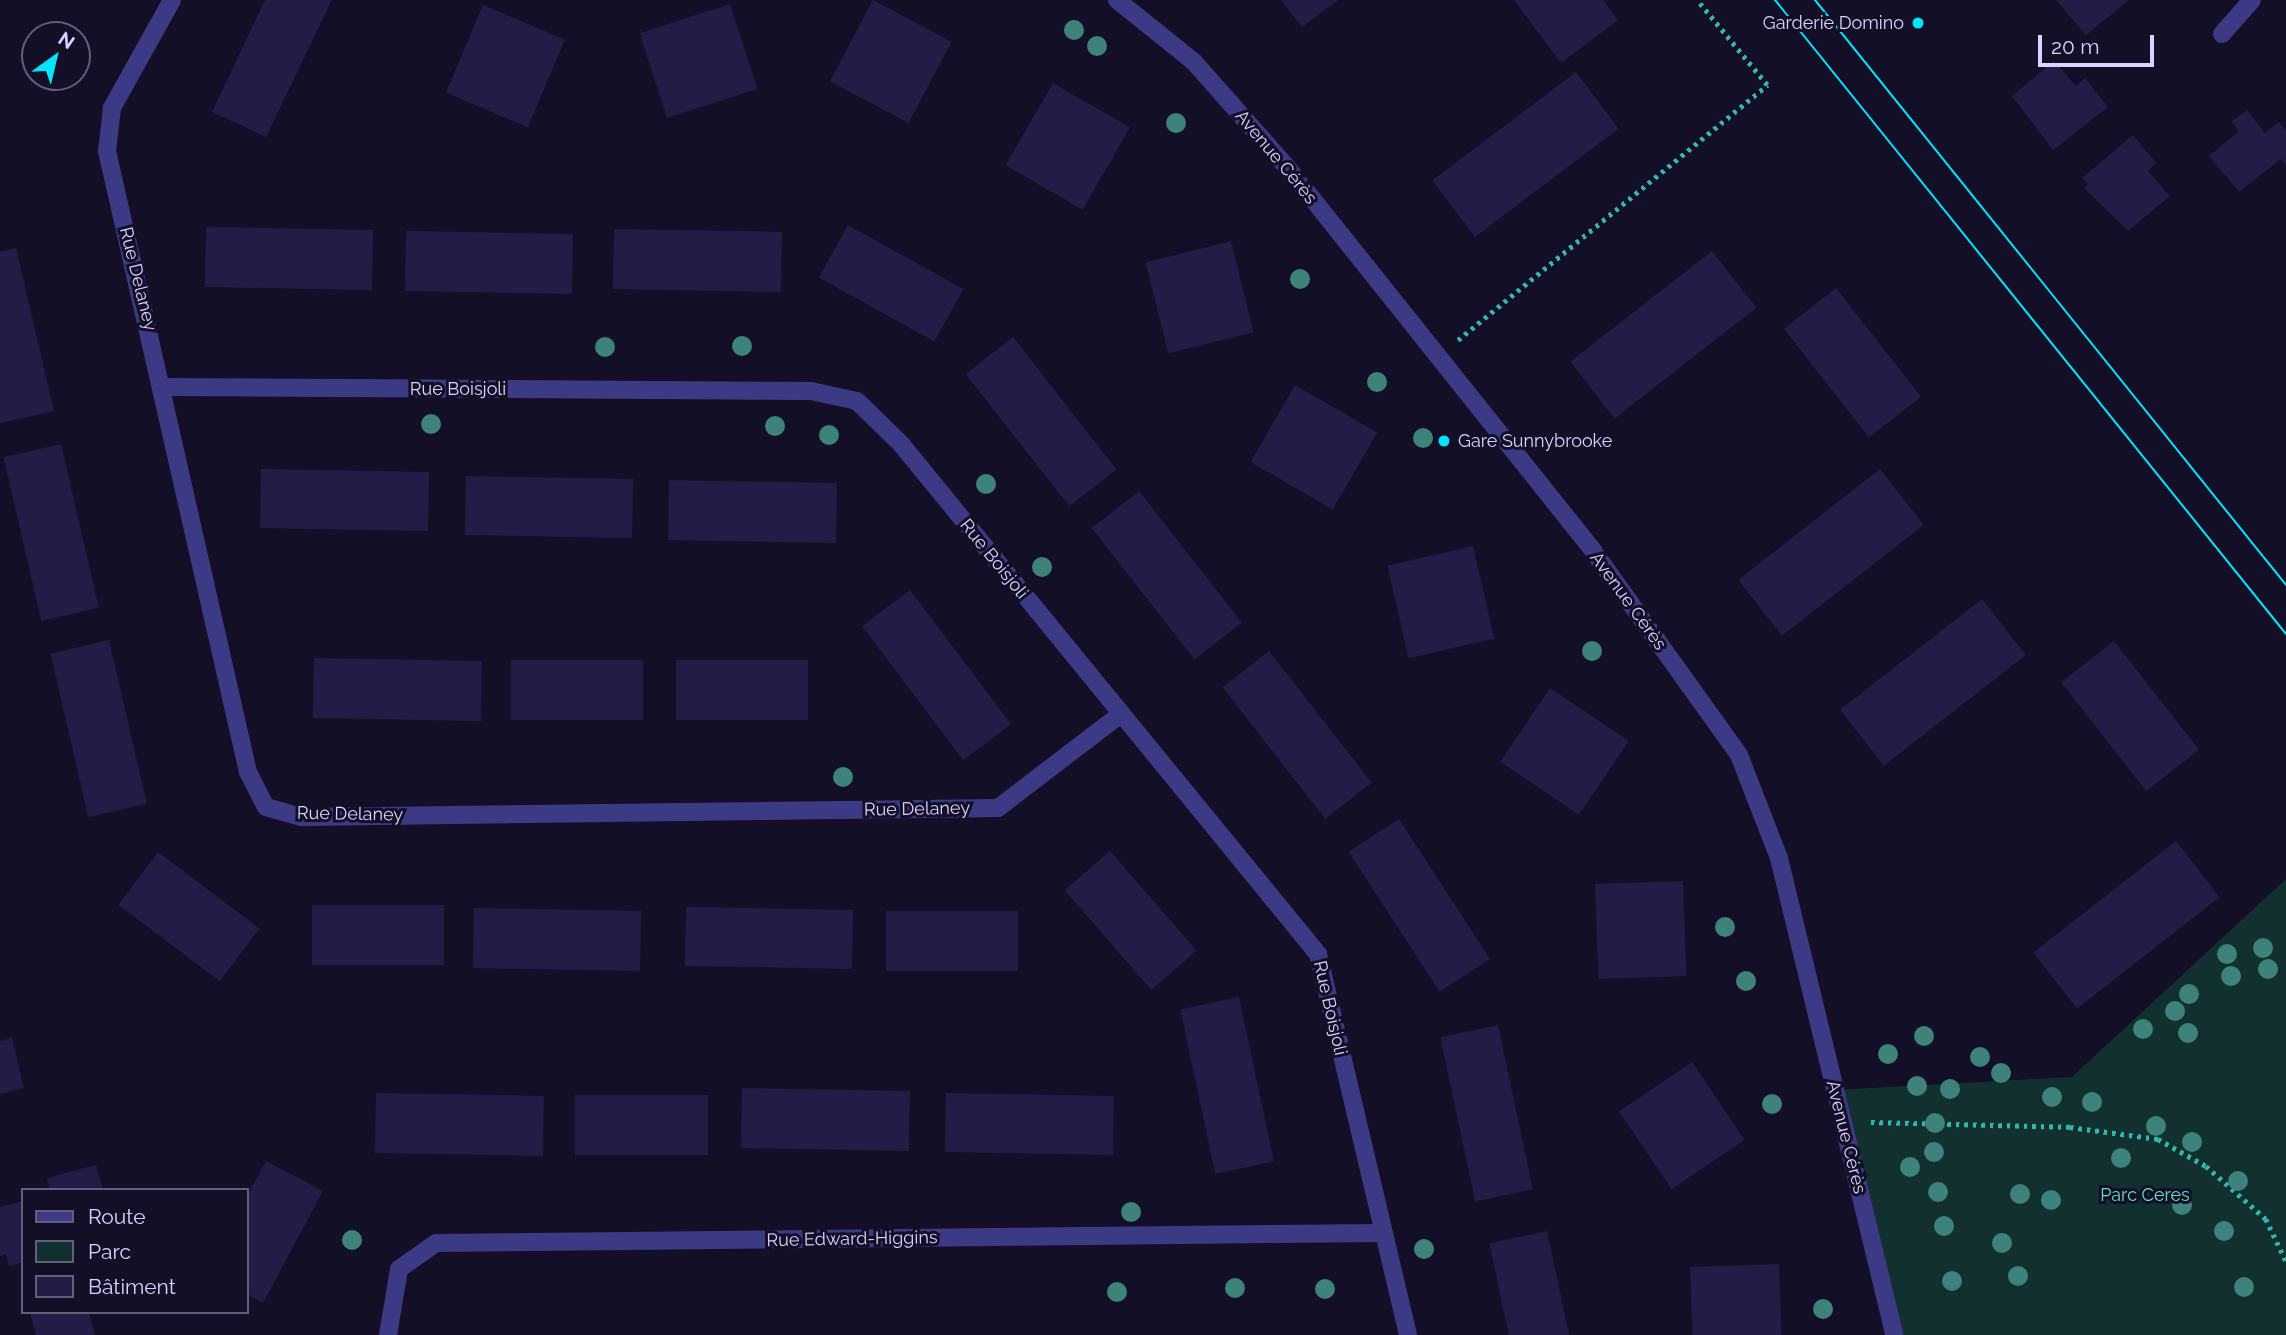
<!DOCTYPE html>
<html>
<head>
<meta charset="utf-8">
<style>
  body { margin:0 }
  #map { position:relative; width:2286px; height:1335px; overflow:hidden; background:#130f26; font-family:Raleway,sans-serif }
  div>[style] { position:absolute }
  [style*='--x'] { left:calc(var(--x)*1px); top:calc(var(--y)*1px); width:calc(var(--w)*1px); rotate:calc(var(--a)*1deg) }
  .green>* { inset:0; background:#12302f }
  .building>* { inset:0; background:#241b47; transform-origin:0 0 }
  .path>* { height:4.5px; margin-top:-2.25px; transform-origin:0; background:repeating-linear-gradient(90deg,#2fb8b0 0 3.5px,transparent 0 8.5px) }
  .minor>* { height:18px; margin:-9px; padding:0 9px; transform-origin:9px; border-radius:9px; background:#3d3a85 }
  .tram>* { height:2px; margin:-1px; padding:0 1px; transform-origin:1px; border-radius:1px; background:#00e5ff }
  .trees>* { width:20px; height:20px; margin:-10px; border-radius:50%; background:#3d827b }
  .dots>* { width:19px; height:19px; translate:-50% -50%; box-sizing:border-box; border:4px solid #130f26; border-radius:50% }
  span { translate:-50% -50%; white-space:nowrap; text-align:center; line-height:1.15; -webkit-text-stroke:6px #130f26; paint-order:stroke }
  .poi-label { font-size:18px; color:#d9d4ff }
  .right { translate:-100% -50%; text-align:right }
  .left { translate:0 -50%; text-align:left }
  .street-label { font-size:18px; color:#d9d4ff }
  .park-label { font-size:18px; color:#5fe0c0 }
  .legend { position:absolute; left:21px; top:1188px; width:228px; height:126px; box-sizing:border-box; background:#130f26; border:2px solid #625e7d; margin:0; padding:9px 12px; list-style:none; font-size:21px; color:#d9d4ff }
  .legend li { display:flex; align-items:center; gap:14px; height:35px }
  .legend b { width:35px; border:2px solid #625e7d }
  .north { position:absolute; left:21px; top:21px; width:70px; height:70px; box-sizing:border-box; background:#130f26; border:2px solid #625e7d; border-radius:50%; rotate:34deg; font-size:19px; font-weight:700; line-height:28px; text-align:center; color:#d9d4ff }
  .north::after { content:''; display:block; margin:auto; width:24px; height:32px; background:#00e5ff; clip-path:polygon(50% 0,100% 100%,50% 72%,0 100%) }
  .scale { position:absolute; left:2038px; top:35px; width:116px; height:32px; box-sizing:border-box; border:4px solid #d9d4ff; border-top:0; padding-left:9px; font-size:21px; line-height:24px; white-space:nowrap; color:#d9d4ff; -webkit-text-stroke:5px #130f26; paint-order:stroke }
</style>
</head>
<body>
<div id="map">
  <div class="green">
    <div style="clip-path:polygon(2286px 879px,2286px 1335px,1894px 1335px,1835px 1090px,2072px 1077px)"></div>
  </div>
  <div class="building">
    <div style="clip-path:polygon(265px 0,332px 0,266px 137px,212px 112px)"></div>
    <div style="left:873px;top:0;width:89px;height:92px;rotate:28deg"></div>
    <div style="clip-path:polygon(1281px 0,1338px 0,1302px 27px)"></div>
    <div style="clip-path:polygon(1514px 0,1603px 0,1618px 20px,1561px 63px)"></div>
    <div style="clip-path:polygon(2056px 0,2129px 0,2086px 35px)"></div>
    <div style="left:730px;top:4px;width:89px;height:95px;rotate:72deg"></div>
    <div style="left:483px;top:5px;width:89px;height:95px;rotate:23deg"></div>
    <div style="clip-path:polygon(2054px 61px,2076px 86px,2085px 78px,2108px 107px,2053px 150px,2012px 96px)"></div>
    <div style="left:1576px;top:72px;width:71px;height:180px;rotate:53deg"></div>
    <div style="left:1053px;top:83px;width:89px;height:95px;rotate:30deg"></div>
    <div style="clip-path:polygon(2247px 110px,2265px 133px,2279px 122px,2286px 130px,2286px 166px,2281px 159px,2239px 192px,2209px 156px,2239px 131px,2231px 122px)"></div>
    <div style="clip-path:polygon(2133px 135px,2156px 163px,2148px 171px,2170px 196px,2128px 231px,2084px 188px,2088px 184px,2082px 178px)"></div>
    <div style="left:848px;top:225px;width:132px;height:60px;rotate:29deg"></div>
    <div style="left:206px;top:227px;width:167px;height:60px;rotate:1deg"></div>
    <div style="left:614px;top:229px;width:168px;height:60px;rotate:1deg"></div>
    <div style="left:406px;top:231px;width:167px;height:60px;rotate:1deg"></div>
    <div style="left:1231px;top:241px;width:94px;height:88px;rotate:76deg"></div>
    <div style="clip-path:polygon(16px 248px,54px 411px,0 423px,0 252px)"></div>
    <div style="left:1712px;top:251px;width:72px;height:180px;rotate:52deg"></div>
    <div style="left:1836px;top:288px;width:138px;height:66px;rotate:52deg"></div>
    <div style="left:1013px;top:337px;width:168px;height:60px;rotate:52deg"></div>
    <div style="left:1295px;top:385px;width:95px;height:89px;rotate:30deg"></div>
    <div style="left:61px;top:444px;width:168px;height:59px;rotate:77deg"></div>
    <div style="left:261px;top:469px;width:168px;height:59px;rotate:1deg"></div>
    <div style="left:1880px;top:469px;width:71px;height:180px;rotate:52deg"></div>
    <div style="left:466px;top:476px;width:167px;height:59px;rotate:1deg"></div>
    <div style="left:669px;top:480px;width:168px;height:60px;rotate:1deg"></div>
    <div style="left:1139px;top:491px;width:167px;height:60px;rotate:52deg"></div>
    <div style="left:1473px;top:546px;width:95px;height:88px;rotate:77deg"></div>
    <div style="left:910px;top:590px;width:168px;height:60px;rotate:53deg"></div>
    <div style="left:1982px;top:599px;width:71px;height:180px;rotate:52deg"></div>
    <div style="left:109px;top:640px;width:168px;height:60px;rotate:77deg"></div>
    <div style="left:2114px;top:641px;width:138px;height:67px;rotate:52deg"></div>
    <div style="left:1269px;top:651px;width:167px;height:59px;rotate:52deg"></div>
    <div style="left:314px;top:658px;width:168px;height:60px;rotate:1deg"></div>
    <div style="left:511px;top:660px;width:132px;height:60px"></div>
    <div style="left:676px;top:660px;width:132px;height:60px"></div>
    <div style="left:1550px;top:688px;width:95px;height:89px;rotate:34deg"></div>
    <div style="left:1399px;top:819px;width:167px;height:60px;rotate:57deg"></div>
    <div style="left:2176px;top:841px;width:71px;height:181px;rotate:52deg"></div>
    <div style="left:1110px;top:851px;width:132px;height:60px;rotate:49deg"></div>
    <div style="left:158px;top:852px;width:127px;height:66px;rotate:37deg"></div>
    <div style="left:1683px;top:881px;width:95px;height:88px;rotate:88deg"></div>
    <div style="left:312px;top:905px;width:132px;height:60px"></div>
    <div style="left:686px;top:907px;width:167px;height:59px;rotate:1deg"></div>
    <div style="left:474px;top:908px;width:167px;height:60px;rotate:1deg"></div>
    <div style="left:886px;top:911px;width:132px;height:60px"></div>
    <div style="left:1239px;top:997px;width:168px;height:60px;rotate:78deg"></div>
    <div style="left:1498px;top:1025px;width:168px;height:59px;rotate:78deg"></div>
    <div style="clip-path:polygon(12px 1038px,24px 1088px,0 1094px,0 1041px)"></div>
    <div style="left:1692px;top:1062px;width:94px;height:88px;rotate:56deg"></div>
    <div style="left:742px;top:1088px;width:168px;height:60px;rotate:1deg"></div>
    <div style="left:376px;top:1093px;width:168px;height:60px;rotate:1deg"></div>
    <div style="left:946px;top:1093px;width:168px;height:59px;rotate:1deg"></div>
    <div style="left:575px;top:1095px;width:133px;height:60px"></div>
    <div style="clip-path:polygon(266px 1161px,323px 1191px,263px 1303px,247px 1294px,247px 1196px)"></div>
    <div style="clip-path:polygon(96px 1165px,103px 1190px,50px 1190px,47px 1178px)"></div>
    <div style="clip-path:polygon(23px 1201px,23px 1262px,9px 1266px,6px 1254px,0 1256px,0 1207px)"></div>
    <div style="left:1547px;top:1231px;width:107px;height:59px;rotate:78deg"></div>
    <div style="left:1779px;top:1264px;width:71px;height:89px;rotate:88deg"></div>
    <div style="clip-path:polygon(30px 1312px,89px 1312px,95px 1335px,36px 1335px)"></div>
  </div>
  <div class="path">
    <div style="--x:1458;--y:340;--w:401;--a:-39.5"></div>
    <div style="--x:1767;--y:85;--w:110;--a:-129.5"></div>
    <div style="--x:1871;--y:1122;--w:199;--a:1.4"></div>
    <div style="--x:2070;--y:1127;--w:89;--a:7.8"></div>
    <div style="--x:2158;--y:1139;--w:55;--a:29.4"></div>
    <div style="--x:2206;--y:1166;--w:80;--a:41.5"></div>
    <div style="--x:2266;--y:1219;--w:47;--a:64.5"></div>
  </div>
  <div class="minor">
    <div style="--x:172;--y:0;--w:124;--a:119.1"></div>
    <div style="--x:112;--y:108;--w:43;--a:96.6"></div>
    <div style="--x:107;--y:151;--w:637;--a:77.21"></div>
    <div style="--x:248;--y:772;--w:39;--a:63"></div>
    <div style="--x:266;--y:807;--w:37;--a:16"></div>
    <div style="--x:302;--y:817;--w:696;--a:-0.74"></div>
    <div style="--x:998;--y:808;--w:155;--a:-37.4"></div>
    <div style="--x:1117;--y:0;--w:99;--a:38.8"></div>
    <div style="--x:1194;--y:62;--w:140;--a:48.5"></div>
    <div style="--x:1287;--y:167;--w:491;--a:51.4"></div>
    <div style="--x:1593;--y:551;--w:251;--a:54.4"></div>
    <div style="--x:1739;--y:755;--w:110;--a:68.8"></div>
    <div style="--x:1779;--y:858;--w:491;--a:76.4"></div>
    <div style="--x:2222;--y:34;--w:45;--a:-48.6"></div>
    <div style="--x:164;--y:387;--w:647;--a:0.35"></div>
    <div style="--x:811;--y:391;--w:47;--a:12.3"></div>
    <div style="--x:857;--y:401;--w:62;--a:44.3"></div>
    <div style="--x:901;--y:444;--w:659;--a:50.73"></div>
    <div style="--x:1318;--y:954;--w:391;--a:76.7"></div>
    <div style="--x:388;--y:1335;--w:67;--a:-80.5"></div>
    <div style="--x:399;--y:1269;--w:45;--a:-35.1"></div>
    <div style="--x:436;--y:1243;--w:945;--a:-0.61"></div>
  </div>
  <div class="tram">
    <div style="--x:1775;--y:0;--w:814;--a:51.13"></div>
    <div style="--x:1815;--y:0;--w:751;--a:51.16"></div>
  </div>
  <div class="trees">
    <div style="left:1074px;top:30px"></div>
    <div style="left:1097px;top:46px"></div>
    <div style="left:1176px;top:123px"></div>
    <div style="left:1300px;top:279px"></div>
    <div style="left:742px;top:346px"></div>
    <div style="left:605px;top:347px"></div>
    <div style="left:1377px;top:382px"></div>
    <div style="left:431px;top:424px"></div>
    <div style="left:775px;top:426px"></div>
    <div style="left:829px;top:435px"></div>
    <div style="left:1423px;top:438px"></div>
    <div style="left:986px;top:484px"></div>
    <div style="left:1042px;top:567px"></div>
    <div style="left:1592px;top:651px"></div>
    <div style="left:843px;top:777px"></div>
    <div style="left:1725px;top:927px"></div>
    <div style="left:2263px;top:948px"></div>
    <div style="left:2227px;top:954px"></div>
    <div style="left:2268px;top:969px"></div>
    <div style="left:2231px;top:976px"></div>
    <div style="left:1746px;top:981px"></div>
    <div style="left:2189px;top:994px"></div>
    <div style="left:2175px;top:1011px"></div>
    <div style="left:2143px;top:1029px"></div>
    <div style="left:2188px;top:1033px"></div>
    <div style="left:1924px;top:1036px"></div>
    <div style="left:1888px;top:1054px"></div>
    <div style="left:1980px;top:1057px"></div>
    <div style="left:2001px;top:1073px"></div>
    <div style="left:1917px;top:1086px"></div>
    <div style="left:1950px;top:1089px"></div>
    <div style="left:2052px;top:1097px"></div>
    <div style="left:2092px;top:1102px"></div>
    <div style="left:1772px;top:1104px"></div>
    <div style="left:1935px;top:1123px"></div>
    <div style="left:2156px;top:1126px"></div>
    <div style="left:2192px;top:1142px"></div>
    <div style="left:1934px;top:1152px"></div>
    <div style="left:2121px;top:1158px"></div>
    <div style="left:1910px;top:1167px"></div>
    <div style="left:2238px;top:1181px"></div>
    <div style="left:1938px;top:1192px"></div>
    <div style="left:2020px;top:1194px"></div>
    <div style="left:2051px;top:1200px"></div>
    <div style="left:2182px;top:1205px"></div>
    <div style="left:1131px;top:1212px"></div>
    <div style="left:1944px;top:1226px"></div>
    <div style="left:2224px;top:1231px"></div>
    <div style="left:352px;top:1240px"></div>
    <div style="left:2002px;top:1243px"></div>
    <div style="left:1424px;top:1249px"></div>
    <div style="left:2018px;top:1276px"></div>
    <div style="left:1952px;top:1281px"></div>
    <div style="left:2244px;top:1287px"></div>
    <div style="left:1235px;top:1288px"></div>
    <div style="left:1325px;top:1289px"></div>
    <div style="left:1117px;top:1292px"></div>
    <div style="left:1823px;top:1309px"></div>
  </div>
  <div class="dots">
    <div style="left:1918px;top:23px;background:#00e5ff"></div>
    <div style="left:1444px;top:441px;background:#00e5ff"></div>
  </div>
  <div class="poi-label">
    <span class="right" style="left:1904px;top:23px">Garderie Domino</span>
    <span class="left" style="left:1458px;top:441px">Gare Sunnybrooke</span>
  </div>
  <div class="street-label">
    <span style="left:1276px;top:157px;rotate:50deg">Avenue Cérès</span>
    <span style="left:138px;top:279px;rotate:76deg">Rue Delaney</span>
    <span style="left:458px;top:389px">Rue Boisjoli</span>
    <span style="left:994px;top:559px;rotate:51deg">Rue Boisjoli</span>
    <span style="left:1628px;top:601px;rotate:54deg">Avenue Cérès</span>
    <span style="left:917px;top:809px;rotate:-1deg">Rue Delaney</span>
    <span style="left:350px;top:814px;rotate:1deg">Rue Delaney</span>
    <span style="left:1330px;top:1008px;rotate:77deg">Rue Boisjoli</span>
    <span style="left:1846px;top:1137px;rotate:76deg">Avenue Cérès</span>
    <span style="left:852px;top:1239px;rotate:-1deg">Rue Edward-Higgins</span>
  </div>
  <div class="park-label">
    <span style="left:2145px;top:1195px">Parc Ceres</span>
  </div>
  <ul class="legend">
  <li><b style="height:9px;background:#3d3a85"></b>Route</li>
  <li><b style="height:19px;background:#12302f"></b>Parc</li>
  <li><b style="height:19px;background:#241b47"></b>Bâtiment</li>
  </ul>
  <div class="north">N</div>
  <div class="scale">20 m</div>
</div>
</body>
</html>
